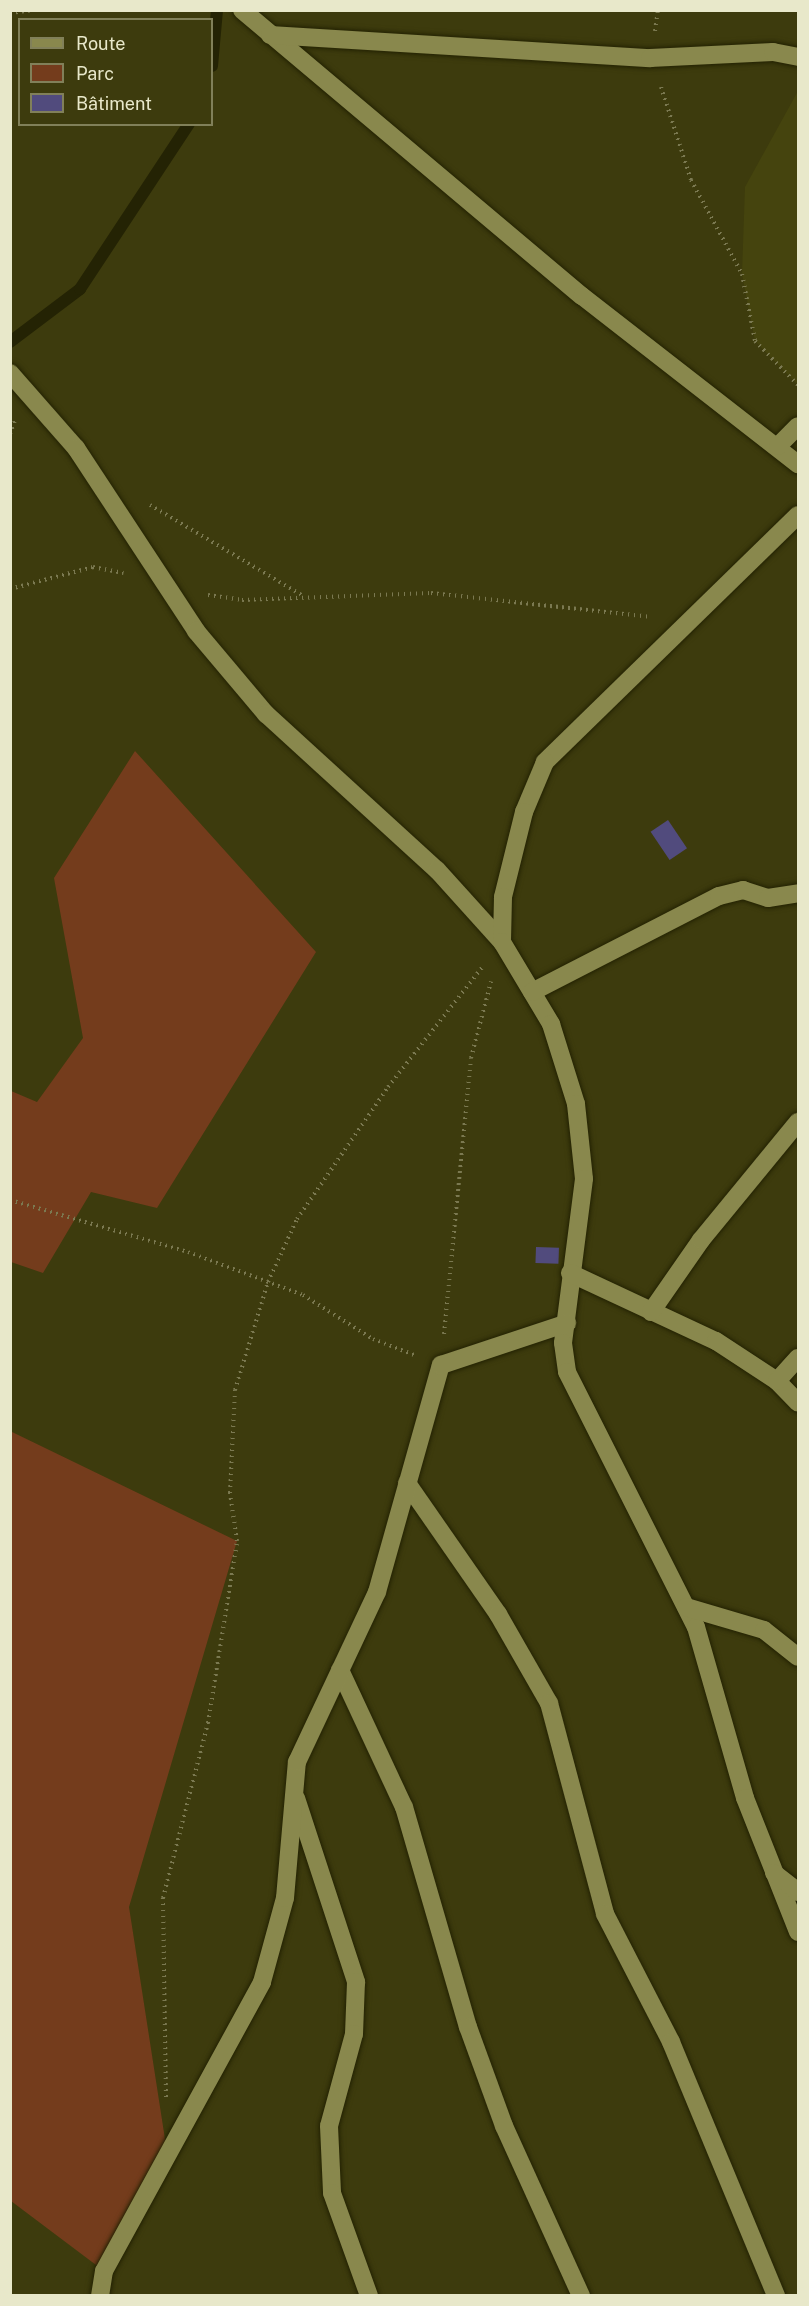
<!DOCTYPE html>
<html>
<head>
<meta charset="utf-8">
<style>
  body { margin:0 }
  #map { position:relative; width:809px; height:2306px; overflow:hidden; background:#3d3b0d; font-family:"Public Sans",sans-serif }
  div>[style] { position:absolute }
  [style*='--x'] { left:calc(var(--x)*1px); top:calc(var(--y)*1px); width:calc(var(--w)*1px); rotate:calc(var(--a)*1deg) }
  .built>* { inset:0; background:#45440e }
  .green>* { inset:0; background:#743c1c }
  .stream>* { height:12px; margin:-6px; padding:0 6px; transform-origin:6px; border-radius:6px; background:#242304 }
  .building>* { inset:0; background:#514b7d; transform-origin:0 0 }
  .path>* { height:4px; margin-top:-2px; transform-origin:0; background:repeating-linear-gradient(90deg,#7b7951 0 1.5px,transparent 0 6px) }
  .roads { filter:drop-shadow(0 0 2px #232203) drop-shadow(0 0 2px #232203) }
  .minor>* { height:18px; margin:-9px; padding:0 9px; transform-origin:9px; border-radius:9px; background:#89884d }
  span { translate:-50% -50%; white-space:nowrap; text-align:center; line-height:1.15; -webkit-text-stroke:5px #3d3b0d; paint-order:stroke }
  .frame { position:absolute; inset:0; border:12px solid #e8e8ca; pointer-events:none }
  .legend { position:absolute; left:18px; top:18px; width:195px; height:108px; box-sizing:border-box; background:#3d3b0d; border:2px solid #818059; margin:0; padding:8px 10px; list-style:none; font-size:18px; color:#e8e8ca }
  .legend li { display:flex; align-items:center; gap:12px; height:30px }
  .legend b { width:30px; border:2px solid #818059 }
</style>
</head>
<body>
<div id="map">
  <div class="built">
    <div style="clip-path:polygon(798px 91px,798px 385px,755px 341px,742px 274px,745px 187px)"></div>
  </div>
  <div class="green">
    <div style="clip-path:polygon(135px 751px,316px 952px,157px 1208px,91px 1192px,43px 1273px,11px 1262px,11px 1091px,37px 1102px,83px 1038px,54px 878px)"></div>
    <div style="clip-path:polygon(10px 1431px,237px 1541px,129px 1907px,167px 2152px,104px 2271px,11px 2201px)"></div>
  </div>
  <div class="stream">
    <div style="--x:212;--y:66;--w:56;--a:-84.9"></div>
    <div style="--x:10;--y:342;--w:88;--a:-37.1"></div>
    <div style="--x:80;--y:289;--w:198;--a:-56.6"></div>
  </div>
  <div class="building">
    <div style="left:668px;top:820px;width:34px;height:21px;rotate:56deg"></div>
    <div style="left:536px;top:1247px;width:23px;height:16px;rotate:2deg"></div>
  </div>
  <div class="path">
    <div style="--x:10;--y:13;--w:26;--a:-7"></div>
    <div style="--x:655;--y:31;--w:21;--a:-82"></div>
    <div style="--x:661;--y:87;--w:98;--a:72.1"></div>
    <div style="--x:691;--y:180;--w:107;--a:61.5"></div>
    <div style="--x:742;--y:274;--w:68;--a:79"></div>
    <div style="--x:755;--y:341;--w:62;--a:45.7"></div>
    <div style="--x:10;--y:434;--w:15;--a:-70"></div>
    <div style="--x:150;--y:505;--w:178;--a:30.7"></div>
    <div style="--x:10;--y:589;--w:86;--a:-14.8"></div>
    <div style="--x:93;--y:567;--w:31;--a:11"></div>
    <div style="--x:208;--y:595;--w:34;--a:8"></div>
    <div style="--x:242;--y:600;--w:189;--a:-2.1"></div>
    <div style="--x:431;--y:593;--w:222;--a:6.2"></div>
    <div style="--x:10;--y:1200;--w:185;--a:16.3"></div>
    <div style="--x:188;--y:1252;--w:123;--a:20.5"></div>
    <div style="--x:303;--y:1295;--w:83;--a:32.2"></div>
    <div style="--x:373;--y:1339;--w:44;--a:21.3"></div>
    <div style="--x:444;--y:1334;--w:277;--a:-84.4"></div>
    <div style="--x:471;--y:1058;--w:79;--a:-75.3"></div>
    <div style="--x:166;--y:2097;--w:199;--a:-90.9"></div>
    <div style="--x:163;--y:1898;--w:181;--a:-75.6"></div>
    <div style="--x:208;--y:1723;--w:184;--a:-80.9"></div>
    <div style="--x:237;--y:1541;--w:49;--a:-98.3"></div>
    <div style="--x:230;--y:1493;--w:103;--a:-87.2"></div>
    <div style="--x:235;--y:1390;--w:113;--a:-73"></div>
    <div style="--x:268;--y:1282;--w:69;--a:-65.3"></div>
    <div style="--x:297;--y:1219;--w:160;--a:-55.4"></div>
    <div style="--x:388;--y:1087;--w:155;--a:-51.8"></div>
  </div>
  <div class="roads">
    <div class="minor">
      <div style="--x:242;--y:10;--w:444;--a:40.1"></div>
      <div style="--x:582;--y:296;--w:274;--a:37.9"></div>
      <div style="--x:270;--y:35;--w:381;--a:3.5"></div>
      <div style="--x:650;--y:58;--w:123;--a:-2.8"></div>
      <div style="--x:773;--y:52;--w:25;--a:11"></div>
      <div style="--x:10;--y:373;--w:100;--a:48.7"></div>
      <div style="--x:76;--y:448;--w:219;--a:56.7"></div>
      <div style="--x:196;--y:631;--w:109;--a:49.9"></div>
      <div style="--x:266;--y:714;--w:231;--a:42.4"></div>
      <div style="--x:437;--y:870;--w:97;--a:47.9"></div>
      <div style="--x:778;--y:446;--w:28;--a:-45"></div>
      <div style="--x:798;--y:515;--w:354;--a:135.7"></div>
      <div style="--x:545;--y:762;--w:54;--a:112.8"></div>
      <div style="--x:524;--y:812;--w:88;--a:103.9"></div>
      <div style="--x:503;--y:897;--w:45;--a:91.3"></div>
      <div style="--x:502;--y:942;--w:96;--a:59.1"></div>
      <div style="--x:551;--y:1024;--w:84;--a:72.6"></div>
      <div style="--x:576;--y:1104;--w:75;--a:83.9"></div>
      <div style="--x:584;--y:1179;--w:165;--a:97.3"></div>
      <div style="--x:563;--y:1343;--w:29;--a:82"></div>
      <div style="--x:567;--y:1372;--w:286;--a:63.2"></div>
      <div style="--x:696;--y:1627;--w:178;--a:74"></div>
      <div style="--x:745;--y:1798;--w:144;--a:68.4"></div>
      <div style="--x:532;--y:992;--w:210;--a:-27.2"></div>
      <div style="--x:719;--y:896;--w:25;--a:-14"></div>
      <div style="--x:743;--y:890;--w:26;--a:18"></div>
      <div style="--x:768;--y:898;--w:30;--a:-9"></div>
      <div style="--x:570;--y:1273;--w:161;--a:25"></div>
      <div style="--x:716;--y:1341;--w:73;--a:33.3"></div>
      <div style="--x:777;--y:1381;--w:30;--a:46"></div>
      <div style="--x:651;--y:1312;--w:88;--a:-55.2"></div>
      <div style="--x:701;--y:1240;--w:153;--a:-50.6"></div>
      <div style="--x:777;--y:1381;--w:31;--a:-48"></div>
      <div style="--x:407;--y:1483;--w:160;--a:55.2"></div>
      <div style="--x:498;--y:1614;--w:103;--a:60.2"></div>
      <div style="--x:549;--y:1703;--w:218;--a:75.1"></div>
      <div style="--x:605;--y:1914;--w:144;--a:62.7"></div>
      <div style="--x:671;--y:2042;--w:275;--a:67.5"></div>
      <div style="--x:686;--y:1607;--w:81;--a:16.4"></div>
      <div style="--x:764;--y:1630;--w:43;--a:38.5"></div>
      <div style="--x:340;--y:1670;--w:151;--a:65"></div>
      <div style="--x:404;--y:1807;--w:229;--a:73.8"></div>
      <div style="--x:468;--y:2027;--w:105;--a:70"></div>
      <div style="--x:504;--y:2126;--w:187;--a:65.6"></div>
      <div style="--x:296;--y:1798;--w:194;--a:71.9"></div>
      <div style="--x:356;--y:1982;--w:52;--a:92.2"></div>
      <div style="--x:354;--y:2034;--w:95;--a:105.2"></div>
      <div style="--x:329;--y:2126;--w:67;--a:87.4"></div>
      <div style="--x:332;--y:2193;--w:109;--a:70.2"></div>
      <div style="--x:774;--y:1873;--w:31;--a:38"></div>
      <div style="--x:100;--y:2296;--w:25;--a:-81"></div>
      <div style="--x:104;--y:2271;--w:329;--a:-61.3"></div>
      <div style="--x:262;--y:1982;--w:87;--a:-74.7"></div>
      <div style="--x:285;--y:1898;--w:137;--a:-85"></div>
      <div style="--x:297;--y:1762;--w:188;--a:-64.8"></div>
      <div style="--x:377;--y:1592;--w:236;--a:-74.3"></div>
      <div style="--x:441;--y:1365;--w:133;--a:-18.4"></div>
    </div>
  </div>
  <div class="frame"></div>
  <ul class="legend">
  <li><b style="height:8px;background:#89884d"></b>Route</li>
  <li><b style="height:16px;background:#743c1c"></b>Parc</li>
  <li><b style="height:16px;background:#514b7d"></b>Bâtiment</li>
  </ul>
</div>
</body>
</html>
